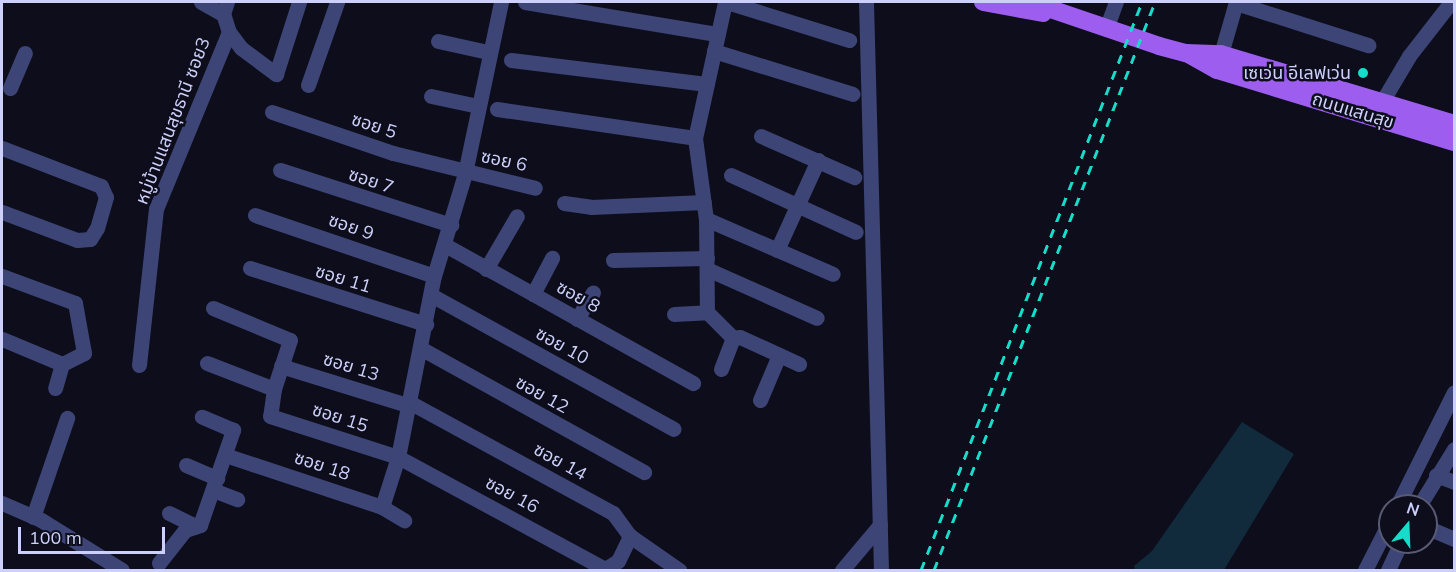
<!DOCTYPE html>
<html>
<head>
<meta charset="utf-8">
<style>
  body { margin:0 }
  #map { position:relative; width:1456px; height:572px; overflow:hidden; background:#0d0d1b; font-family:Mulish,"Noto Sans Thai",sans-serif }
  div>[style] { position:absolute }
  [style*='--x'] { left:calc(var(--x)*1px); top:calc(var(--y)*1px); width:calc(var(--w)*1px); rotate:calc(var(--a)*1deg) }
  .water>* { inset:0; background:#112a3c }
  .minor>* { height:15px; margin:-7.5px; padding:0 7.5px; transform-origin:7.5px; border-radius:7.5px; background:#3c4576 }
  .major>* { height:18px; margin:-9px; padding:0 9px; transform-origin:9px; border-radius:9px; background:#9d5eef }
  .rail>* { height:3px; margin-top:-1.5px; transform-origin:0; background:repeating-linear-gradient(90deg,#16ddca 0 9px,transparent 0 17px) }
  .dots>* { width:16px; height:16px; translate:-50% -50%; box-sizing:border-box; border:3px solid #0d0d1b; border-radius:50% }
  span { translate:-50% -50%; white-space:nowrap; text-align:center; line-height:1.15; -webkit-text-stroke:5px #0d0d1b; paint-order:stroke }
  .poi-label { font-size:18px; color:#ccd0fa }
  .right { translate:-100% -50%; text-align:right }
  .street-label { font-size:18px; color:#ccd0fa }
  .frame { position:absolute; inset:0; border:3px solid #ccd0fa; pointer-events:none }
  .north { position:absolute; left:1378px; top:494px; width:60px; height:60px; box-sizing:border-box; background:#0d0d1b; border:2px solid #595b74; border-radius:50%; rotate:19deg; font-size:16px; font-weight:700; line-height:24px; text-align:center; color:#ccd0fa }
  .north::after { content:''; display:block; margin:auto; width:21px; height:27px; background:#16ddca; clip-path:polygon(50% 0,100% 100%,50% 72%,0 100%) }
  .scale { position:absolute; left:18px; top:527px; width:147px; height:27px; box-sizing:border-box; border:3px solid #ccd0fa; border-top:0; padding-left:8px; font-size:18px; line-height:21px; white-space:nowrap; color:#ccd0fa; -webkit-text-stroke:4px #0d0d1b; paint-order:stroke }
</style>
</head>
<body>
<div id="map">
  <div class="water">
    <div style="clip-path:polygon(1242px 422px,1294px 454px,1224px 570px,1135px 570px,1134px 566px,1152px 551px)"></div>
  </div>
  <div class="minor">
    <div style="--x:201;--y:2;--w:25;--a:29"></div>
    <div style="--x:525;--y:2;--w:194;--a:9.5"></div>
    <div style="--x:725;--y:2;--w:139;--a:102.4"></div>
    <div style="--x:695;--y:138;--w:82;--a:82.3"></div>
    <div style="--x:706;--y:219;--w:93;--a:89.4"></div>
    <div style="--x:707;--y:312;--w:37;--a:45"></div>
    <div style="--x:733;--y:338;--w:7;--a:-8"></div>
    <div style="--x:740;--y:337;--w:65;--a:24.6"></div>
    <div style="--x:727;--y:2;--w:128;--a:17.3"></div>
    <div style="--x:866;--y:2;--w:568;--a:88.49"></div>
    <div style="--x:1236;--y:3;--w:139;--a:17.7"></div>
    <div style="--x:1106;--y:29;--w:29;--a:-70"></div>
    <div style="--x:229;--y:32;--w:20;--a:53"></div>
    <div style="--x:241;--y:48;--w:44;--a:36.6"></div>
    <div style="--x:276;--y:74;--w:76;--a:-72.3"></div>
    <div style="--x:438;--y:41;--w:51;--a:12.4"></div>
    <div style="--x:714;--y:51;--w:145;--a:17.2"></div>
    <div style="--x:1221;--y:54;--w:54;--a:-73.9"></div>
    <div style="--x:511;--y:60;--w:197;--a:7"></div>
    <div style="--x:308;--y:85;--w:88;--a:-70.7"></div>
    <div style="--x:10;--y:88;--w:38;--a:-67"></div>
    <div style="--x:431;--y:96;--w:48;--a:12"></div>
    <div style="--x:497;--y:109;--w:200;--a:8.3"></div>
    <div style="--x:1377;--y:110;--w:63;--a:-59.3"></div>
    <div style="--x:1409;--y:56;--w:68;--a:-52.1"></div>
    <div style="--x:272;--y:112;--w:128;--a:18.7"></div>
    <div style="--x:393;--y:153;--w:146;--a:13.8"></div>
    <div style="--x:761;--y:136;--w:102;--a:23.8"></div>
    <div style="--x:2;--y:148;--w:106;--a:21"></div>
    <div style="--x:101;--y:186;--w:12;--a:66"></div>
    <div style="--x:106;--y:197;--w:32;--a:106"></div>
    <div style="--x:97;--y:228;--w:13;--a:122"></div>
    <div style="--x:90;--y:239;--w:13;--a:176"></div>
    <div style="--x:77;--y:240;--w:80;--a:-159.5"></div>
    <div style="--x:280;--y:170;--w:180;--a:17.8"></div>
    <div style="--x:731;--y:175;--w:137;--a:24.5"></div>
    <div style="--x:564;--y:203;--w:27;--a:8"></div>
    <div style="--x:591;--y:207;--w:113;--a:-2.5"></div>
    <div style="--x:255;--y:215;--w:189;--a:18.8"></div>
    <div style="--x:706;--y:219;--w:138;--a:23.4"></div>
    <div style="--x:445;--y:245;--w:284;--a:29.1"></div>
    <div style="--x:777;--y:250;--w:99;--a:-65.5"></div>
    <div style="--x:613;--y:260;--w:94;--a:-1.2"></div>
    <div style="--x:250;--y:268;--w:185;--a:17.7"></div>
    <div style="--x:486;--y:269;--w:61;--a:-59.7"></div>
    <div style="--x:707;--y:269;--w:120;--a:24"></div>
    <div style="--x:2;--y:276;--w:78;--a:20.3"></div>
    <div style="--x:75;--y:303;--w:51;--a:79.8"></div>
    <div style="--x:84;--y:353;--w:25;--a:153"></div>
    <div style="--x:62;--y:364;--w:25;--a:106"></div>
    <div style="--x:533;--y:294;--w:41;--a:-62.2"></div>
    <div style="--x:431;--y:295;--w:277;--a:28.9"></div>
    <div style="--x:213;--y:308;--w:83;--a:22.6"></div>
    <div style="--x:290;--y:340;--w:52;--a:108.1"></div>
    <div style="--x:274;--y:389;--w:27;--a:98"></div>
    <div style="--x:270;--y:416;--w:134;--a:17.8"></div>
    <div style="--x:398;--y:457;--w:235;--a:28.4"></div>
    <div style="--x:605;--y:569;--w:15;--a:-32"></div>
    <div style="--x:618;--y:561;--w:28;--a:-64"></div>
    <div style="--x:674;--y:314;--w:33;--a:-3"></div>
    <div style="--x:577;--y:319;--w:31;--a:-59"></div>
    <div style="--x:2;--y:339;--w:65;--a:22.6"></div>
    <div style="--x:422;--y:349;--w:254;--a:29"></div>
    <div style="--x:207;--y:363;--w:72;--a:21.2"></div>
    <div style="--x:139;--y:365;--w:157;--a:-83.8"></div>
    <div style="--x:156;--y:209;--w:191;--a:-67.6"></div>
    <div style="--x:229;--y:32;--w:19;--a:-108"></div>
    <div style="--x:223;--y:14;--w:13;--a:-72"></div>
    <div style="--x:281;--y:366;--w:135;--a:17.2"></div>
    <div style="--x:721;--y:369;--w:33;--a:-69"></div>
    <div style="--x:760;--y:400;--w:49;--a:-67.1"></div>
    <div style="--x:411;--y:403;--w:230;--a:28.6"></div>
    <div style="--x:613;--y:513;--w:29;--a:54"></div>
    <div style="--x:630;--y:536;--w:60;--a:34.8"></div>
    <div style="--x:225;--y:455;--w:165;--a:18.3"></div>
    <div style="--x:382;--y:507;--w:26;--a:31"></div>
    <div style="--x:186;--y:465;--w:34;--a:23"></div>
    <div style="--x:1436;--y:475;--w:19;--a:21"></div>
    <div style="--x:213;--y:490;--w:26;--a:21"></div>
    <div style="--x:2;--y:503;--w:43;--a:23.6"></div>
    <div style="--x:41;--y:520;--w:95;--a:31.7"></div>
    <div style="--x:1397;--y:506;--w:127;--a:-63.4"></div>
    <div style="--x:1419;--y:506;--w:67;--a:-58.4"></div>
    <div style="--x:382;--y:507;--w:52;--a:-72.3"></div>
    <div style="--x:398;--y:457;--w:185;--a:-78.8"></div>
    <div style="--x:434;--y:276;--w:108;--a:-73.2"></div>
    <div style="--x:465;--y:173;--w:175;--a:-78.1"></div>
    <div style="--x:169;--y:513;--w:30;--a:26"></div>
    <div style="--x:33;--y:517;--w:105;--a:-71"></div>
    <div style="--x:1426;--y:527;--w:30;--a:23"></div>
    <div style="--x:159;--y:563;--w:42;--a:-51.8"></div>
    <div style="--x:185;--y:530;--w:16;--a:-18"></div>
    <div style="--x:200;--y:525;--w:101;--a:-70.8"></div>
    <div style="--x:233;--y:430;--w:34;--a:-157"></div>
    <div style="--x:842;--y:570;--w:59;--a:-49.8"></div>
    <div style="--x:1365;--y:570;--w:55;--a:-63"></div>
    <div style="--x:1388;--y:570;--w:31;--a:-65"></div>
  </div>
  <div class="major">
    <div style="--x:983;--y:2;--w:61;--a:10.4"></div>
    <div style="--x:1030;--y:2;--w:136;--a:18.8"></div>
    <div style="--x:1159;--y:46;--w:28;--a:15"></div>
    <div style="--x:1186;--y:53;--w:35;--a:2"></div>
    <div style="--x:1221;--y:54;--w:243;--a:16.7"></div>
    <div style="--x:1190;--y:55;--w:31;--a:29"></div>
    <div style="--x:1217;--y:70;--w:248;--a:16.9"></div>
  </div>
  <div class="rail">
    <div style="--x:921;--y:570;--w:609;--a:-68.74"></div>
    <div style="--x:934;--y:570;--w:609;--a:-68.74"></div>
  </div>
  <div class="dots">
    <div style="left:1363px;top:73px;background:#16ddca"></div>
  </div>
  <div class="poi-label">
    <span class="right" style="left:1351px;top:73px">เซเว่น อีเลฟเว่น</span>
  </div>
  <div class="street-label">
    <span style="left:1353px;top:111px;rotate:17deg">ถนนแสนสุข</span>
    <span style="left:173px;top:121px;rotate:-69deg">หมู่บ้านแสนสุขธานี ซอย3</span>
    <span style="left:374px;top:126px;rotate:18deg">ซอย 5</span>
    <span style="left:504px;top:161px;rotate:12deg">ซอย 6</span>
    <span style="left:371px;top:181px;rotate:18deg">ซอย 7</span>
    <span style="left:351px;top:227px;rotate:19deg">ซอย 9</span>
    <span style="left:343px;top:279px;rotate:17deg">ซอย 11</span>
    <span style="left:578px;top:297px;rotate:29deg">ซอย 8</span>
    <span style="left:562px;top:346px;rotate:29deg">ซอย 10</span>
    <span style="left:351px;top:367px;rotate:17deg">ซอย 13</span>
    <span style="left:542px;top:395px;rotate:29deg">ซอย 12</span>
    <span style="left:340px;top:418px;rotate:18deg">ซอย 15</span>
    <span style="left:560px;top:462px;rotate:29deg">ซอย 14</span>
    <span style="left:322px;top:466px;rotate:18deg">ซอย 18</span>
    <span style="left:512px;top:495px;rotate:28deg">ซอย 16</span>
  </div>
  <div class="frame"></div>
  <div class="north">N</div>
  <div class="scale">100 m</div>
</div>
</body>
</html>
